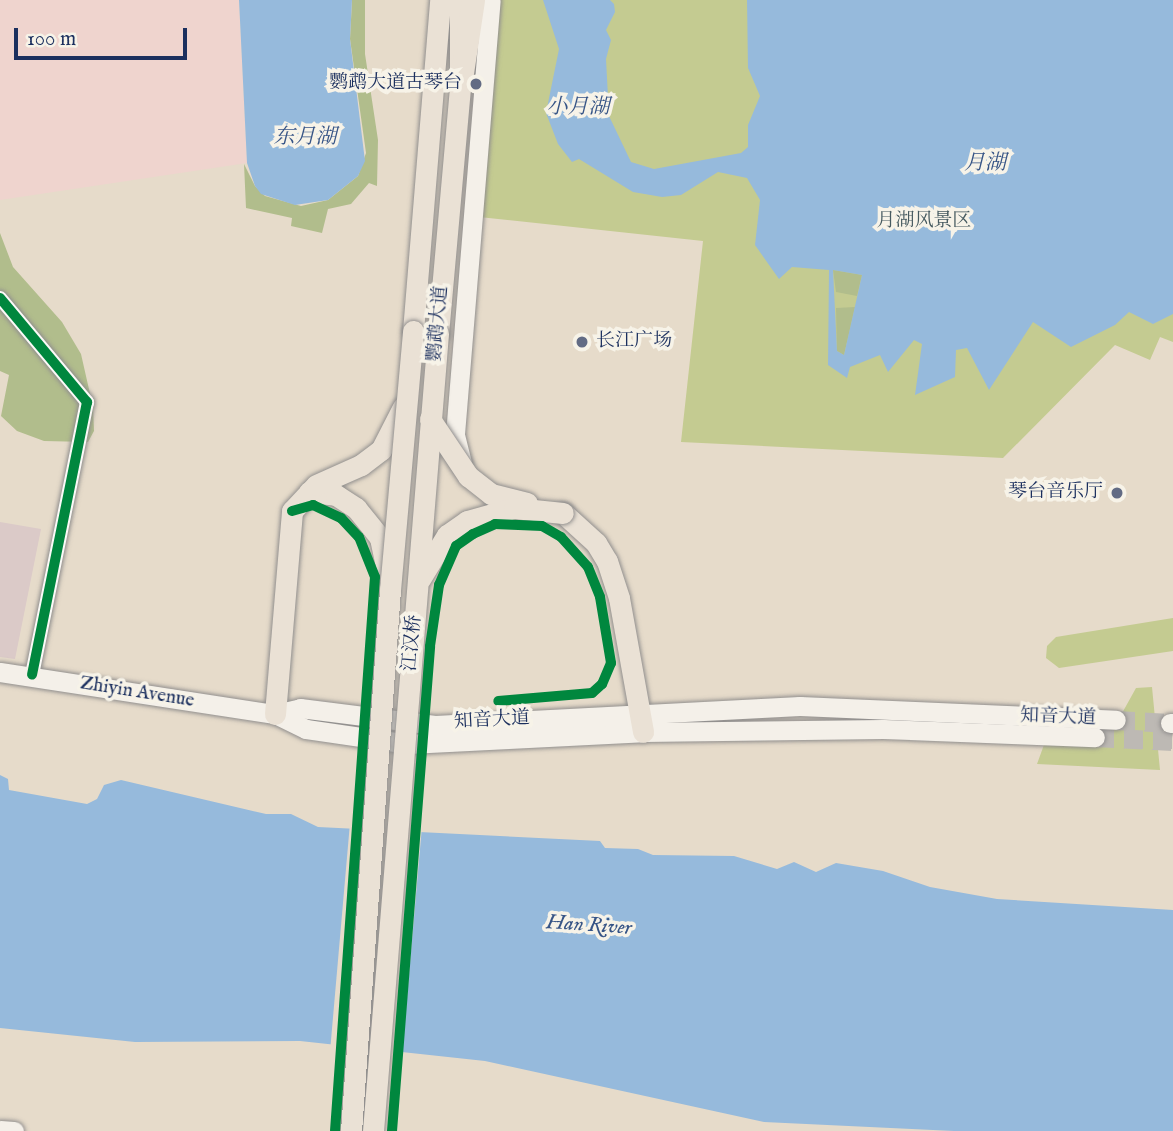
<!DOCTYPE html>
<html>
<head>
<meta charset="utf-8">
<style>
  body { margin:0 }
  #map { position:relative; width:1173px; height:1131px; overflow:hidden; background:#e6dbca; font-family:"IM FELL English","Noto Serif SC",serif }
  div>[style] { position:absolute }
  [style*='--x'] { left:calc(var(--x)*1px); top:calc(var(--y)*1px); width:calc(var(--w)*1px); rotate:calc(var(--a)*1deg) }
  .built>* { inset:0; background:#efd4ce }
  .industrial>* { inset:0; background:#dbcac8 }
  .green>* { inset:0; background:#c4cb91 }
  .forest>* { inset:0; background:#b1bd8c }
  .water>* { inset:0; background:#96badc }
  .pier>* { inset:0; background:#e6dbca; transform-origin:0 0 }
  .secondary-tunnel>* { height:19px; margin-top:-9.5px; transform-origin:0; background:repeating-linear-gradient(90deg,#bdb9b4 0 19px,transparent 0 29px) }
  .roads { filter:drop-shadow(0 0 2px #918f8e) drop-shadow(0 0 2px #918f8e) }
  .minor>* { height:14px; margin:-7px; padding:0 7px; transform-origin:7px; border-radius:7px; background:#fbfaf7 }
  .secondary>* { height:19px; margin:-9.5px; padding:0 9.5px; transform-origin:9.5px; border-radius:9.5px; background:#f4f0e9 }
  .primary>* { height:21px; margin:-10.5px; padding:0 10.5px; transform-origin:10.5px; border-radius:10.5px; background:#eae1d5 }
  .trunk>* { height:23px; margin:-11.5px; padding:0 11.5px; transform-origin:11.5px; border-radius:11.5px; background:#eae1d5 }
  .bridges { filter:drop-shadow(0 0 2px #918f8e) drop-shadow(0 0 2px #918f8e) }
  .primary-bridge>* { height:21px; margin:-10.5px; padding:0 10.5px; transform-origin:10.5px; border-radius:10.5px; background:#eae1d5 }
  .cycleway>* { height:10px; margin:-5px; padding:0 5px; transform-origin:5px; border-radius:5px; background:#00873e }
  .dots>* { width:19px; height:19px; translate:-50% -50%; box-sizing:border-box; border:4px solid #f7f3e8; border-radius:50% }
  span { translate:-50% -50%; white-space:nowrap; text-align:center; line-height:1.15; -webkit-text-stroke:7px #f7f3e8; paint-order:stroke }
  .poi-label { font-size:19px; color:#1b2f5e }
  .right { translate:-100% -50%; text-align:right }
  .left { translate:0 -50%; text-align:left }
  .park-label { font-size:19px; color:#465a60 }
  .street-label { font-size:19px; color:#1b2f5e }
  .water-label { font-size:21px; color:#365486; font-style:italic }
  .scale { position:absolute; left:14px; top:28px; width:173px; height:32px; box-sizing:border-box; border:4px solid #1b2f5e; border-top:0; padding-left:9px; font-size:21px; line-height:24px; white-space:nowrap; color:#1b2f5e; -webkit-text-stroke:5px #f7f3e8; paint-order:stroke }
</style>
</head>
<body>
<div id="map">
  <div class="built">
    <div style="clip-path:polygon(0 0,239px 0,247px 163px,0 200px)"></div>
  </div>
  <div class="industrial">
    <div style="clip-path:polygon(0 522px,41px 529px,15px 659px,0 657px)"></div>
  </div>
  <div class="green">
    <div style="clip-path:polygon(496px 0,1173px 0,1173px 342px,1160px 337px,1150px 360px,1115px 345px,1003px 458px,681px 442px,703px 241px,479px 217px)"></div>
    <div style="clip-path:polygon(1173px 618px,1173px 651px,1059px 668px,1046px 658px,1047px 646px,1056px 637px)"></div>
    <div style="clip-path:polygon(1152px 687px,1160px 770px,1037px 764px,1045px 742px,1095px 737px,1121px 715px,1136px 688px)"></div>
  </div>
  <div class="forest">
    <div style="clip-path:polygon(352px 0,365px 0,365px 54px,378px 140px,377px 186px,369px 183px,351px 204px,328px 209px,322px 233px,291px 226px,292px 218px,246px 208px,244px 164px,255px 186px,265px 196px,301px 206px,328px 200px,358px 176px,366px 153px,350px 39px)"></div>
    <div style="clip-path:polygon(0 233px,13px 267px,62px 322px,81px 354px,93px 407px,94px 431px,88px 442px,44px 441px,17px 431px,1px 416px,9px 375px,0 371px)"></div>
    <div style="clip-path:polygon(833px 270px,862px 275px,857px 296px,836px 292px)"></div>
    <div style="clip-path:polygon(855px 307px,844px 355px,837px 351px,836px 308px)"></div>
  </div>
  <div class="water">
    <div style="clip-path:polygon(239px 0,352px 0,350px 39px,365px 161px,358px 176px,328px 200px,295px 205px,261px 194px,255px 186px,247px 163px)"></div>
    <div style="clip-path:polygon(evenodd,543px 0,610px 0,614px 4px,615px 12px,606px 30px,611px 40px,606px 59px,609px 116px,631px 162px,654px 169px,741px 153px,748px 147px,748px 125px,760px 96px,748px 68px,747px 0,1173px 0,1173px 314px,1153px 324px,1129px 312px,1115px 325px,1071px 347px,1033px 322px,989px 390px,967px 348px,956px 350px,955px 377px,915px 395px,922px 344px,914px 340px,888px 372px,880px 355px,850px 367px,847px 378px,828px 365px,829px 270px,792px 267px,779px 279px,755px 245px,760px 200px,747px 178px,718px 172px,681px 195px,662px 197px,633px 192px,579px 159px,572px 162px,558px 144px,546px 113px,559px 49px,543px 0,833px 270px,862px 275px,844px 355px,837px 351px,833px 270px)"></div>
    <div style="clip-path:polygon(0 775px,8px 779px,9px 790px,87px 804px,97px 799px,104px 785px,121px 780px,266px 814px,291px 814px,318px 827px,600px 841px,605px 848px,638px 849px,653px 855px,734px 856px,777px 869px,794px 862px,816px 872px,836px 863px,883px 871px,930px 887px,997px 899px,1173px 910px,1173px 1131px,954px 1131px,764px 1122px,485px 1061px,300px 1041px,135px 1042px,0 1028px)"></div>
  </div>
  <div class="pier">
    <div style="left:350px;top:823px;width:72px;height:226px;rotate:5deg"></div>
  </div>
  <div class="secondary-tunnel">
    <div style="--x:1116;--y:720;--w:54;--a:3.2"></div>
    <div style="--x:1095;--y:737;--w:78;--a:2.9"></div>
  </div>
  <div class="roads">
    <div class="minor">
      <div style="--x:0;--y:298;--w:136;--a:50.1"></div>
      <div style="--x:87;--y:402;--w:278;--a:101.4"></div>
    </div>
    <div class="secondary">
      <div style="--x:462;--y:463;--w:30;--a:-104"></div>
      <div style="--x:455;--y:434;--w:435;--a:-85.3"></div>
      <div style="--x:0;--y:672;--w:278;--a:8.7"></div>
      <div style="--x:275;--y:714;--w:34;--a:26"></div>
      <div style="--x:306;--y:729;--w:104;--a:8.3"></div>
      <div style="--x:409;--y:744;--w:234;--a:-2.9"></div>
      <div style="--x:643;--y:732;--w:240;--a:-0.7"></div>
      <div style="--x:883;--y:729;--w:212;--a:2.2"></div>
      <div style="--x:275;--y:714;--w:26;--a:-13"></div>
      <div style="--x:300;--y:708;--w:136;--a:7.2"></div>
      <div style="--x:435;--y:725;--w:365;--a:-3"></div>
      <div style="--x:800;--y:706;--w:316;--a:2.5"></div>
      <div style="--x:1170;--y:723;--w:3;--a:0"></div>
      <div style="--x:0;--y:1130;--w:14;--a:4"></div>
    </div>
    <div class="primary">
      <div style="--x:413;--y:331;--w:332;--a:-85.3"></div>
      <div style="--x:438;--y:334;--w:249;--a:-84.9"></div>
      <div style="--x:460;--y:86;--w:86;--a:-90"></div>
      <div style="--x:309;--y:492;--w:27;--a:6"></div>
      <div style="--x:336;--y:495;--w:24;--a:33"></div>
      <div style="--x:356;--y:508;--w:38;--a:51"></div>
      <div style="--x:380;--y:538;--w:38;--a:78"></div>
      <div style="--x:563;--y:513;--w:45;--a:42.3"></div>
      <div style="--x:596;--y:543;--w:21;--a:59"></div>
      <div style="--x:607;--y:561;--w:39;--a:72"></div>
      <div style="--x:619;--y:598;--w:136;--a:79.8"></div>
      <div style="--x:275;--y:714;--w:204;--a:-85.2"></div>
      <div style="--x:292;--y:511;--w:35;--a:-47"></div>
      <div style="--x:316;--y:485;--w:49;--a:-24"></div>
      <div style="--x:361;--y:465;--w:25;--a:-37"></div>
      <div style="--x:381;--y:450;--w:48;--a:-62.9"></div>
    </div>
    <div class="trunk">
      <div style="--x:460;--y:86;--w:87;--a:-81.4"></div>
    </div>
  </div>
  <div class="bridges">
    <div class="primary-bridge">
      <div style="--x:430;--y:419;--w:69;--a:56.3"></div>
      <div style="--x:468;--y:476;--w:29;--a:38"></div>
      <div style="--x:491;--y:494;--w:37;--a:14"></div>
      <div style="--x:420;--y:579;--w:52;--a:-58.5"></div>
      <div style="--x:447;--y:535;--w:24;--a:-35"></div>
      <div style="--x:467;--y:521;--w:49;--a:-15.5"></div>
      <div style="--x:514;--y:508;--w:49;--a:5.8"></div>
      <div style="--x:351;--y:1131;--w:542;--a:-85.88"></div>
      <div style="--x:390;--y:590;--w:260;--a:-84.9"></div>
      <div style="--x:373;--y:1131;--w:800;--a:-85.34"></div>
    </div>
  </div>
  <div class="cycleway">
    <div style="--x:0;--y:298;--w:136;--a:50.1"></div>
    <div style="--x:87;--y:402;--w:278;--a:101.4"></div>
    <div style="--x:292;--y:511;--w:22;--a:-16"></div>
    <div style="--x:313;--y:505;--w:31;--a:25"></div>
    <div style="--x:341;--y:518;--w:26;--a:47"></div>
    <div style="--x:359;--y:537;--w:43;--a:68.2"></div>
    <div style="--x:375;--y:577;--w:555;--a:94.13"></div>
    <div style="--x:392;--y:1131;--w:486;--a:-85.5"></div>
    <div style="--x:430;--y:646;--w:62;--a:-81.6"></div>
    <div style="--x:439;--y:585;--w:43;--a:-66.4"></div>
    <div style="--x:456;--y:546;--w:21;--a:-35"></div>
    <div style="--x:473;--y:534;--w:24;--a:-24"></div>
    <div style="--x:495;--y:524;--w:47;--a:2.4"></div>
    <div style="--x:542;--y:526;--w:22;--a:30"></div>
    <div style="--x:561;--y:537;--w:40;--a:48"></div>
    <div style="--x:588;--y:567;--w:32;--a:68"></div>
    <div style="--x:600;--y:597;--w:67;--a:80.5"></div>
    <div style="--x:611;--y:663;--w:23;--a:113"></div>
    <div style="--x:602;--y:684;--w:13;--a:138"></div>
    <div style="--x:592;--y:693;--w:94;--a:175.1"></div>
  </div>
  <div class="dots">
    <div style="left:476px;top:84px;background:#626b84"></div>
    <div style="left:582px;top:342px;background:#626b84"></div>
    <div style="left:1117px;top:493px;background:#626b84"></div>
  </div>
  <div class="poi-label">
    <span class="right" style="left:462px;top:84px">鹦鹉大道古琴台</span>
    <span class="left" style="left:596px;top:342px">长江广场</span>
    <span class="right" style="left:1103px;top:493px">琴台音乐厅</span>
  </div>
  <div class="park-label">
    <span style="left:924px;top:222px">月湖风景区</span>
  </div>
  <div class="street-label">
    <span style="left:439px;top:324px;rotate:-85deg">鹦鹉大道</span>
    <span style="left:413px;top:643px;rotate:-85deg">江汉桥</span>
    <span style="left:137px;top:693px;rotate:9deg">Zhiyin Avenue</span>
    <span style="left:1058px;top:718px;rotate:2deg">知音大道</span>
    <span style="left:492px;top:721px;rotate:-3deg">知音大道</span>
  </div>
  <div class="water-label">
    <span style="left:578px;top:108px">小月湖</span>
    <span style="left:305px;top:138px">东月湖</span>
    <span style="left:985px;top:164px">月湖</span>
    <span style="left:589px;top:926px;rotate:4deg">Han River</span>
  </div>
  <div class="scale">100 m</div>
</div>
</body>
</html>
